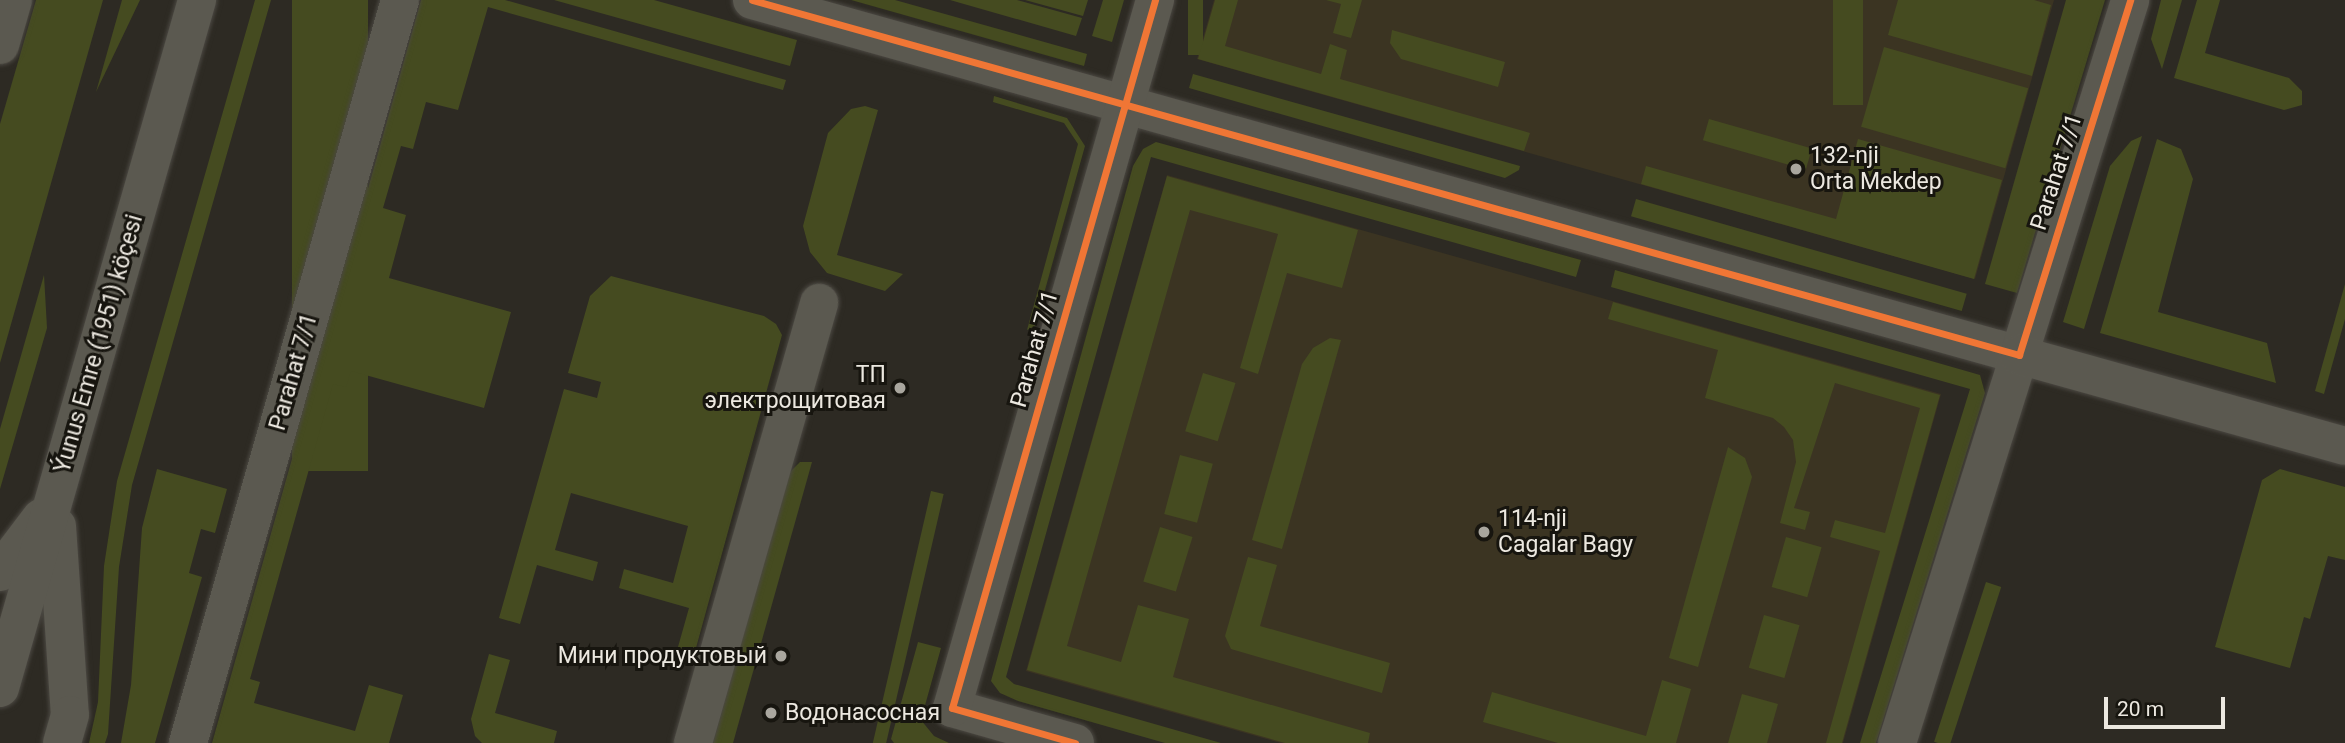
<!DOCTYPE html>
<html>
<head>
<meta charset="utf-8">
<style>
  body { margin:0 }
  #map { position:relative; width:2345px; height:743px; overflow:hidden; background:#2d2a23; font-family:Roboto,sans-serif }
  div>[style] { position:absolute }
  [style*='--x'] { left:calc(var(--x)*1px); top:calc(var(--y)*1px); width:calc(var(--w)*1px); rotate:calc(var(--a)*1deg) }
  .built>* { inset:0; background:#3b3422 }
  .green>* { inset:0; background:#454b20; transform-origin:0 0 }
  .roads { filter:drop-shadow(0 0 2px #4b4842) drop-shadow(0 0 2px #4b4842) }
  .minor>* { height:38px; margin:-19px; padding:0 19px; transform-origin:19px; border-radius:19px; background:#5b5950 }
  .tertiary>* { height:38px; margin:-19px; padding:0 19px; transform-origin:19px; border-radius:19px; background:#5b5950 }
  .cycleway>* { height:7px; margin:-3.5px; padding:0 3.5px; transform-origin:3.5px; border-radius:3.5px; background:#f07635 }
  .dots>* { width:19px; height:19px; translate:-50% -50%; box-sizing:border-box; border:4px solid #17150f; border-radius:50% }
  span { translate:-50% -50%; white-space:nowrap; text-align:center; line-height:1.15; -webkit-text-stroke:6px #17150f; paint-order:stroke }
  .poi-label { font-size:23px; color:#ece8e0 }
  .left { translate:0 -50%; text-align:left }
  .right { translate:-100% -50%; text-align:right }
  .street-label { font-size:23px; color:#ece8e0 }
  .scale { position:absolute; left:2104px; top:697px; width:121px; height:32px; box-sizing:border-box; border:4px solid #ece8e0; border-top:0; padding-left:9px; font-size:21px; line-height:24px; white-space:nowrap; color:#ece8e0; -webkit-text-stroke:5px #17150f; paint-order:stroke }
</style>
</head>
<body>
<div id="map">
  <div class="built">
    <div style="clip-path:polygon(1214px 0,2054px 0,1975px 279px,1197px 59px)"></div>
    <div style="clip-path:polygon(1167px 175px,1941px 394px,1843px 743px,1281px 743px,1026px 671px)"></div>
  </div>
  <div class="green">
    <div style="clip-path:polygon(36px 0,103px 0,0 363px,0 124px)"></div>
    <div style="clip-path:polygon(122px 0,140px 0,96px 92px)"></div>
    <div style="clip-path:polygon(255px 0,271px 0,132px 485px,119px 567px,108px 734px,105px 743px,89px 743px,98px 702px,104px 566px,117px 481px)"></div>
    <div style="left:292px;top:0;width:76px;height:471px"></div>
    <div style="clip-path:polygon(421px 0,505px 0,786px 80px,783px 90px,488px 7px,458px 110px,426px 102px,413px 149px,401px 146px,383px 208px,406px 215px,389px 278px,511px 312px,484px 408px,351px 371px,346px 387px,333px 384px,250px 679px,260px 682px,254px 703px,355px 731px,369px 685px,403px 695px,389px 743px,212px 743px)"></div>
    <div style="clip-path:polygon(554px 0,654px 0,797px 40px,790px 66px)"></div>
    <div style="clip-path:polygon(851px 0,895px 0,1087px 54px,1084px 66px)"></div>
    <div style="clip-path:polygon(950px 0,1017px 0,1082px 18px,1076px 36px)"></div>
    <div style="clip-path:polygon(1025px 0,1088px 0,1083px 16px)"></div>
    <div style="clip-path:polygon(1103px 0,1124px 0,1112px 42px,1092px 36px)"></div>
    <div style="left:1188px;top:0;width:15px;height:55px"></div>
    <div style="clip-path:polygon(1215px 0,1238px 0,1225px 46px,1321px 74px,1330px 44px,1347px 50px,1340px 79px,1530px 133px,1524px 151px,1198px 59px)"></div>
    <div style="clip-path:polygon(1326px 0,1362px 0,1351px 38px,1333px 33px,1341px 4px)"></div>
    <div style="left:1833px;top:0;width:30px;height:105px"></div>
    <div style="clip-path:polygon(1898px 0,2034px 0,2051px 5px,2032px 76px,1888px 35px)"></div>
    <div style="clip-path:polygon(2066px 0,2105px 0,2017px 293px,1985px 284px)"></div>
    <div style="clip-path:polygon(2161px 0,2182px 0,2162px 69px,2151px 39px)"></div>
    <div style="clip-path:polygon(2197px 0,2220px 0,2205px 53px,2289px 78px,2302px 91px,2302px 105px,2284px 110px,2174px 78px)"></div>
    <div style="clip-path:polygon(1392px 30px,1505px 62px,1498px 87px,1401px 59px,1390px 43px)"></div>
    <div style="left:1884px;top:47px;width:150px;height:83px;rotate:16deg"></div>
    <div style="clip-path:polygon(1193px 74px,1520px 166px,1519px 170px,1505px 178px,1189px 88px)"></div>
    <div style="clip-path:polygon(994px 96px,1067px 118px,1085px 146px,1035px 326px,1027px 330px,1078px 144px,1064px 123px,993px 102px)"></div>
    <div style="clip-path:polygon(865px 106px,878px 110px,837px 255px,903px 274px,885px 291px,827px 273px,810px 252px,803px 226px,828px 133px,851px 109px)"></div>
    <div style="left:1709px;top:119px;width:107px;height:22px;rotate:16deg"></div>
    <div style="clip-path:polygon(2142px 136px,2084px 329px,2063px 322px,2110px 166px,2131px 141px)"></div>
    <div style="clip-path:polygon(1858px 139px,2002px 180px,1974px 279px,1641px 184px,1646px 166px,1836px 219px)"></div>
    <div style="clip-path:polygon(2157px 139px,2181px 149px,2193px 179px,2158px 312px,2267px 343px,2276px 383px,2100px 333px)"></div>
    <div style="clip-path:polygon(1156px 142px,1581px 260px,1576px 277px,1151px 157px,1006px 677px,1014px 684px,1221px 743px,1165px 743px,1018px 701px,1000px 693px,991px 681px,1133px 166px,1143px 149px)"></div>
    <div style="clip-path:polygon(1167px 176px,1358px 230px,1342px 288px,1287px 273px,1258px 374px,1240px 368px,1278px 234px,1190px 210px,1067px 646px,1121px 662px,1138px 605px,1189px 619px,1173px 677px,1370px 733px,1368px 743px,1285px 743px,1027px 670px)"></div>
    <div style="left:1636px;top:199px;width:344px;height:18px;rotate:16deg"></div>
    <div style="clip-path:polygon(1615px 270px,1980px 375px,1985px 393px,1876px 743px,1860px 743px,1970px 389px,1611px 287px)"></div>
    <div style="clip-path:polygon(44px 275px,47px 328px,0 489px,0 429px)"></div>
    <div style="clip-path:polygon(611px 276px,764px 316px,776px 324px,782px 335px,693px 659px,676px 654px,689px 608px,619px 588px,624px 569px,673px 583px,688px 526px,571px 493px,555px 550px,598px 562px,593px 581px,537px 565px,520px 624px,499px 618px,564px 389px,597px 398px,601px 382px,568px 373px,590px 296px)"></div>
    <div style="clip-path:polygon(2345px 284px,2345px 319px,2324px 394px,2315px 391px)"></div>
    <div style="clip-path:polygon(1613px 302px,1940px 395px,1842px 743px,1826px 743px,1880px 551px,1830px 537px,1835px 520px,1885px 533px,1920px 408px,1835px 383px,1794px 508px,1810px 512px,1805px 530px,1780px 523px,1796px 462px,1793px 440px,1784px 427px,1773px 418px,1705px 398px,1718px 350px,1608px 319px)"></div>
    <div style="clip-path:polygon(1330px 338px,1341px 340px,1282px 549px,1252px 540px,1302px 364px,1313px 348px)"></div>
    <div style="left:1203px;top:373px;width:34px;height:61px;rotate:17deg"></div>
    <div style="clip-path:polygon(1728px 447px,1745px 458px,1752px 477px,1698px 667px,1669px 658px)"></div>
    <div style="left:1180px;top:455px;width:34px;height:61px;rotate:15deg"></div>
    <div style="clip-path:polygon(800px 462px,812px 462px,733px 743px,713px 743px,789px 473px)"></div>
    <div style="clip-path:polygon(157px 469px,227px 489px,215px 533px,201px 529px,189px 573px,202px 577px,155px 743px,121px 743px,131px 685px,142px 528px)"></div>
    <div style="clip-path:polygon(2280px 469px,2345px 487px,2345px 560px,2328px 556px,2310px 619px,2304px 617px,2290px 668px,2215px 647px,2262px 480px)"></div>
    <div style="left:931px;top:491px;width:13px;height:262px;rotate:13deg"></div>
    <div style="left:1160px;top:527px;width:34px;height:57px;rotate:17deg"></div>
    <div style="left:1786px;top:537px;width:37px;height:52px;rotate:16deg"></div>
    <div style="clip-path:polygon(1248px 557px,1277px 565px,1260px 626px,1390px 663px,1382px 693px,1231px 649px,1225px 636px)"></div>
    <div style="left:1986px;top:582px;width:16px;height:168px;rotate:18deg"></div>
    <div style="left:1764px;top:615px;width:37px;height:55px;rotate:16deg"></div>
    <div style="clip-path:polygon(918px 642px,941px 648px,921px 720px,934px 736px,949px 743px,894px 743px,891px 739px)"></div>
    <div style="clip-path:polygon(489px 654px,510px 660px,495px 713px,557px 731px,554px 743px,482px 743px,475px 736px,471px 719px)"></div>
    <div style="clip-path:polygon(1662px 680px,1691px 689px,1676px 743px,1558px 743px,1483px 722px,1492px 692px,1646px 736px)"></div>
    <div style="clip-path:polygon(1742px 694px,1778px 704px,1767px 743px,1728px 743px)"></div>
  </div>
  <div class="roads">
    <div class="minor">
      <div style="--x:752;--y:0;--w:1316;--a:15.65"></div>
      <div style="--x:2019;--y:355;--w:372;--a:-72.6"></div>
      <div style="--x:0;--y:45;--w:47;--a:-73.9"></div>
      <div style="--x:188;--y:743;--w:773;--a:-74.07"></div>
      <div style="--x:693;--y:743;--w:458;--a:-74"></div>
      <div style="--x:1075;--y:743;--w:128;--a:-164.1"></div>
      <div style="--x:952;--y:708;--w:737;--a:-74"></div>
      <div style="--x:1897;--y:743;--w:407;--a:-72.5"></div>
      <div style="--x:2019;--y:355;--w:338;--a:15.6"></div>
    </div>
    <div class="tertiary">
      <div style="--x:57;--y:526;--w:189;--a:86.1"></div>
      <div style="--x:70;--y:715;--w:29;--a:106"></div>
      <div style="--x:0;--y:572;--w:68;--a:-52.8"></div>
      <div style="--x:0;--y:688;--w:716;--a:-74.02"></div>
    </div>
  </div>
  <div class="cycleway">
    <div style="--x:752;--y:0;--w:1316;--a:15.65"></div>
    <div style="--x:2019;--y:355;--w:372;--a:-72.6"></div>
    <div style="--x:1075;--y:743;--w:128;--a:-164.1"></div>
    <div style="--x:952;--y:708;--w:737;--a:-74"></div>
  </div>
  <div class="dots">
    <div style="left:1796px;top:169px;background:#a9a69e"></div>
    <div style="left:900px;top:388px;background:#a9a69e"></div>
    <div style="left:1484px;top:532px;background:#a9a69e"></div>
    <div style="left:781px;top:656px;background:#a9a69e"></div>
    <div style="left:771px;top:713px;background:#a9a69e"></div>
  </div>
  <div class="poi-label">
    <span class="left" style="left:1810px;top:169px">132-nji<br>Orta Mekdep</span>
    <span class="right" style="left:886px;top:388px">ТП<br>электрощитовая</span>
    <span class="left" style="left:1498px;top:532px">114-nji<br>Cagalar Bagy</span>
    <span class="right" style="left:767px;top:656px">Мини продуктовый</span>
    <span class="left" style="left:785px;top:713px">Водонасосная</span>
  </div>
  <div class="street-label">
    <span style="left:2057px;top:172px;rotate:-72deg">Parahat 7/1</span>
    <span style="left:99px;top:344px;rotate:-74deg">Ýunus Emre (1951) köçesi</span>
    <span style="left:1035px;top:349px;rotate:-74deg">Parahat 7/1</span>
    <span style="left:294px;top:372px;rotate:-74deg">Parahat 7/1</span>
  </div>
  <div class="scale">20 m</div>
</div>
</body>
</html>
